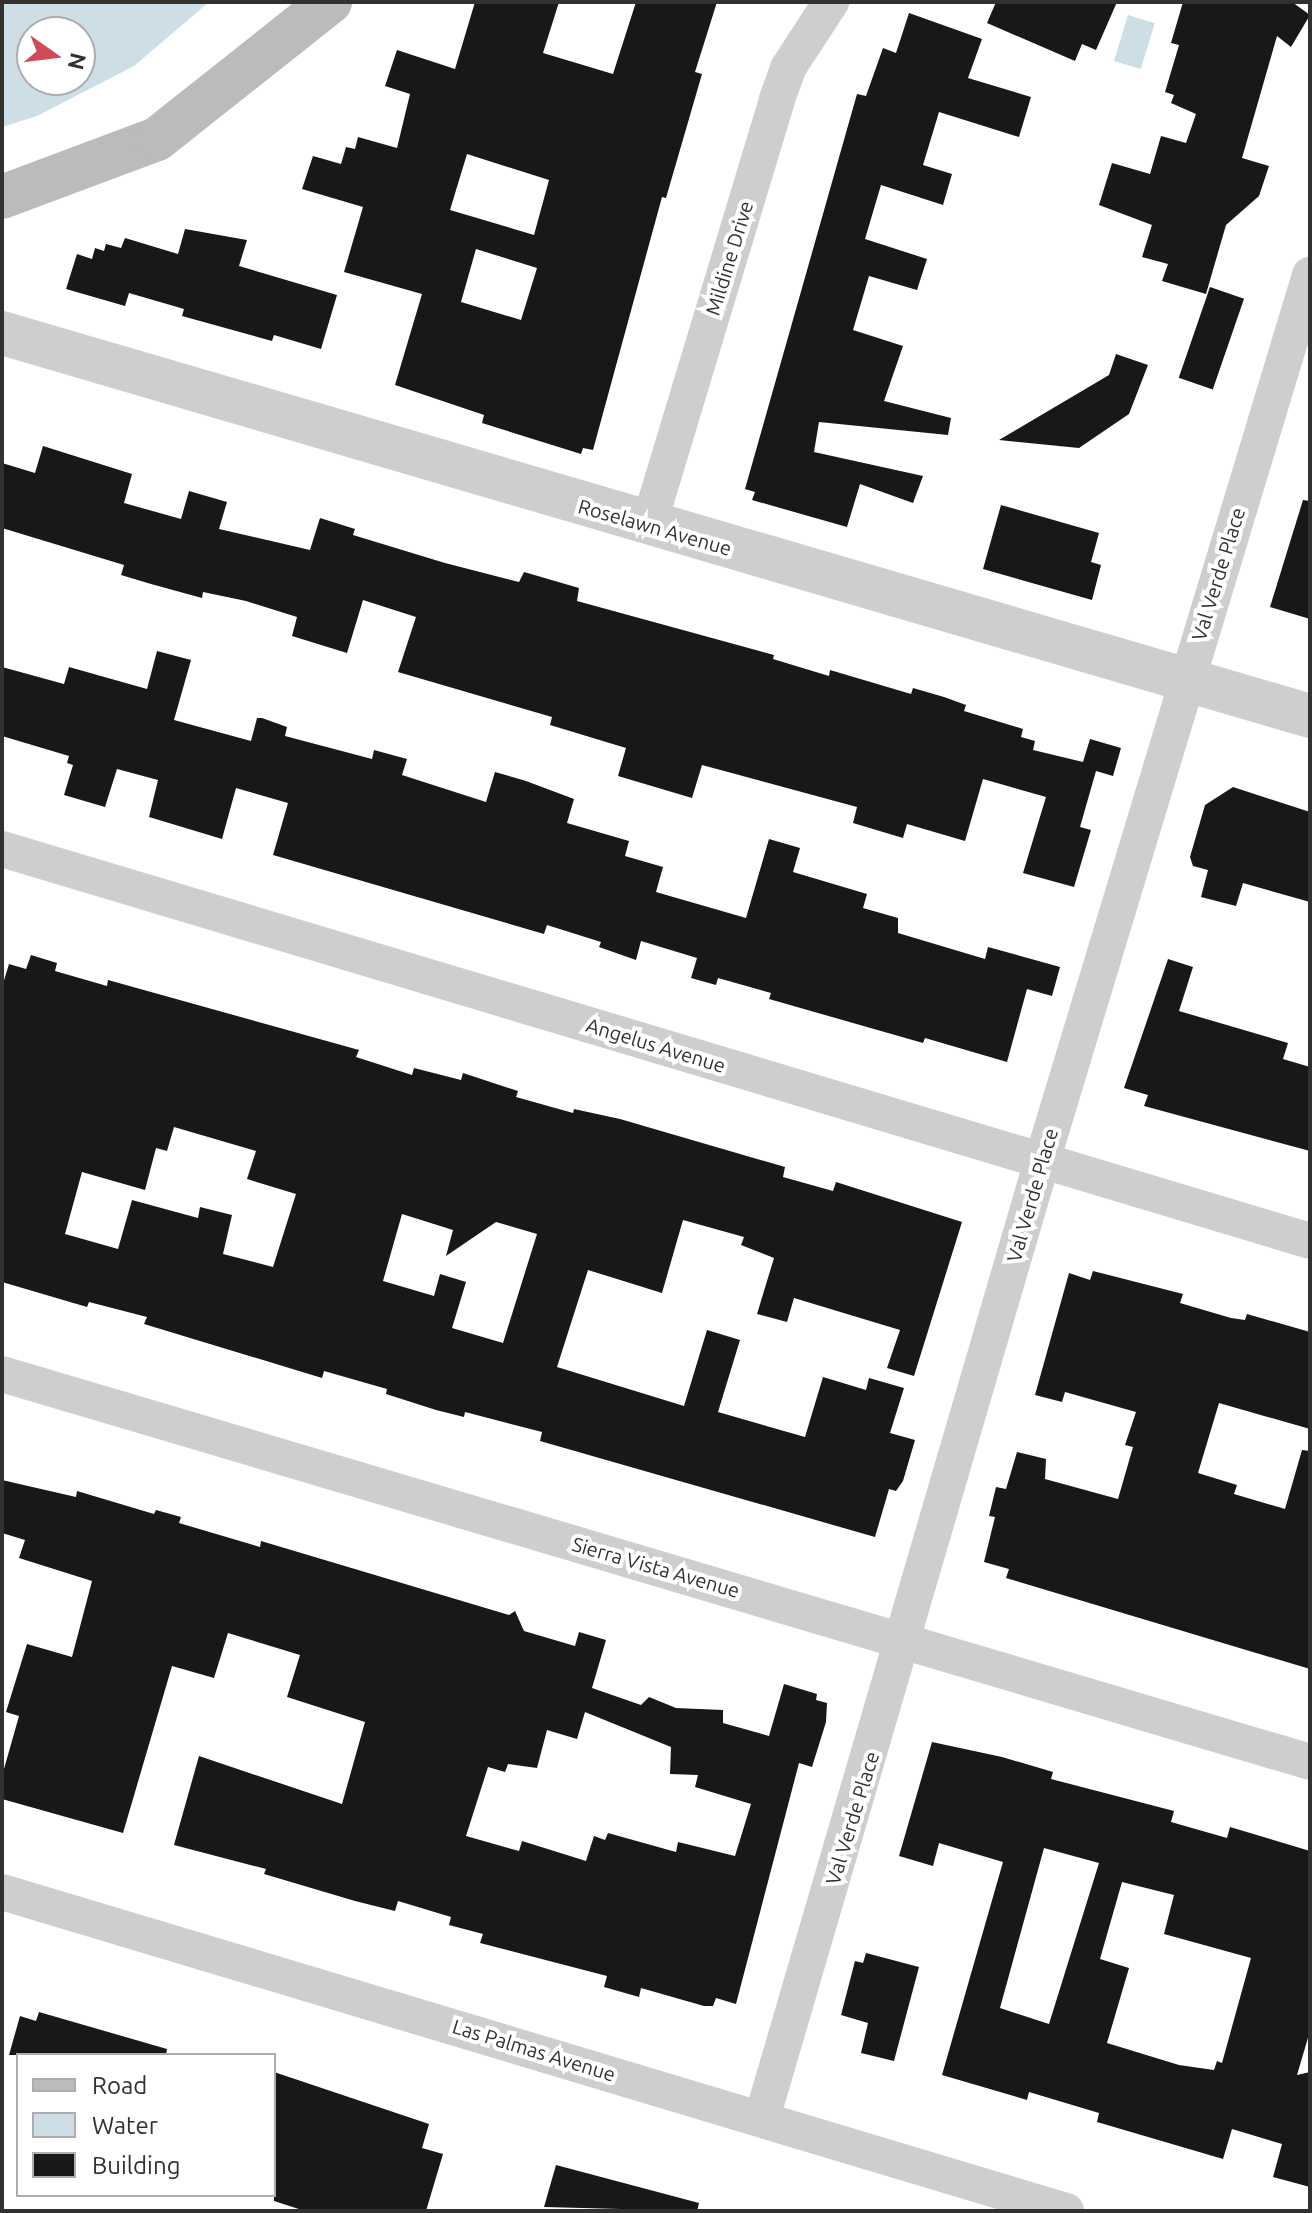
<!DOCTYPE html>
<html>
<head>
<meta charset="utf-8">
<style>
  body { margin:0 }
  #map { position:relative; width:1312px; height:2213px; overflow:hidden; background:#fff; font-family:Ubuntu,sans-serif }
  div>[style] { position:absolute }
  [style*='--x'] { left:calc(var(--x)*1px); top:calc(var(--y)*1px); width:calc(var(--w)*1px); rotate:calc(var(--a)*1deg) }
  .water>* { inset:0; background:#cddee7; transform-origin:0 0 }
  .building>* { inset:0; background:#181818; transform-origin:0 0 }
  .minor>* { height:36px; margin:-18px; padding:0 18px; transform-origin:18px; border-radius:18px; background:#cecece }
  .tertiary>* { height:44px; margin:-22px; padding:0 22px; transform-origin:22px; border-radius:22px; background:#cecece }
  .secondary>* { height:44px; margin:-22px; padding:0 22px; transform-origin:22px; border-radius:22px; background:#bbb }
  span { translate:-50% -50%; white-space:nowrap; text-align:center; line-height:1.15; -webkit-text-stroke:8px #fff; paint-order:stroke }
  .street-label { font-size:20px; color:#313131 }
  .frame { position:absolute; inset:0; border:4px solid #313131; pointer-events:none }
  .legend { position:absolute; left:16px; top:2053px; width:260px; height:144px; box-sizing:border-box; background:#fff; border:2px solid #adadad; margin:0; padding:10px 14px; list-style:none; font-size:24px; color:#313131 }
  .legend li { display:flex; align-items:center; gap:16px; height:40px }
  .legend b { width:40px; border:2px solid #adadad }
  .north { position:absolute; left:16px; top:16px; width:80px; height:80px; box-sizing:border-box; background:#fff; border:2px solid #adadad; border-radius:50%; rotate:104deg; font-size:22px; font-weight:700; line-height:32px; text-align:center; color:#313131 }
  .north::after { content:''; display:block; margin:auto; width:28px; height:36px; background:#d04b59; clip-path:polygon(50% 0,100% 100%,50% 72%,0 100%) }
</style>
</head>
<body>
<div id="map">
  <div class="water">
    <div style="clip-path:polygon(evenodd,2px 2px,209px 2px,134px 66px,37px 116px,2px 127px,2px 2px,32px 32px,80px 32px,80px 80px,32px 80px,32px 32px)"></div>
    <div style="left:1128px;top:15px;width:28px;height:48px;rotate:17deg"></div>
  </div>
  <div class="building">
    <div style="clip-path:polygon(evenodd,475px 2px,559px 2px,543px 53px,613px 74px,636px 2px,717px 2px,695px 72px,702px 74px,666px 198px,662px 197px,593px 450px,583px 448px,581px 454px,482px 423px,484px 415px,395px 385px,422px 294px,344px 272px,363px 207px,302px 189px,313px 156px,341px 164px,346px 147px,355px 149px,358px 137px,397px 148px,410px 94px,385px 86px,397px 50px,455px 69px,475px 2px,467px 154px,549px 180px,534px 235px,450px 210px,467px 154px,475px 2px,476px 249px,537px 268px,521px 320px,461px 302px,476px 249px)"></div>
    <div style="clip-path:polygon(996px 2px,1117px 2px,1096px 50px,1082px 44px,1075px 61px,987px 23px)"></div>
    <div style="clip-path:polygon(1183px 2px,1292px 2px,1310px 15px,1291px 47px,1277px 36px,1242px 158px,1269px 166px,1259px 196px,1226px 225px,1206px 294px,1162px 281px,1168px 264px,1142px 257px,1152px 225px,1099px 205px,1112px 163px,1150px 174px,1161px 136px,1186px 143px,1196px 114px,1171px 103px,1174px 95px,1165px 92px,1179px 45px,1171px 43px)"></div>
    <div style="clip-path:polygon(909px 13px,982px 39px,968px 78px,1031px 97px,1019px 137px,939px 112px,923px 165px,952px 174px,943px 205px,881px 185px,865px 239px,927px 259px,917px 290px,869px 276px,853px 330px,903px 346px,884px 401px,951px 418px,948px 435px,819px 422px,814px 452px,923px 476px,913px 503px,860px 484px,847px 527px,752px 500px,755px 492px,745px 489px,857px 94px,866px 96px,883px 48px,896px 53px)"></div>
    <div style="clip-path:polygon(185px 229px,247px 240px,239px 266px,337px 295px,321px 349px,274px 335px,272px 341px,182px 316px,184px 309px,129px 293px,125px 306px,66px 289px,77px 254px,92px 259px,95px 248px,104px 251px,106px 244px,121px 248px,125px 238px,178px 254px)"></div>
    <div style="left:1210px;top:287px;width:36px;height:96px;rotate:19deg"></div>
    <div style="clip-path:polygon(1116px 354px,1148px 365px,1129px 414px,1079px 448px,999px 440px,1109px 375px)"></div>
    <div style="clip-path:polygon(43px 446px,132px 474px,124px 503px,181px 519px,189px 491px,227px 502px,219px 529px,310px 550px,320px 518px,355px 529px,353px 535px,445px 563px,519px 582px,524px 572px,579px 588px,577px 601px,774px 655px,773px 659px,829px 676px,830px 670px,911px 694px,913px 688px,944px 697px,966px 705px,964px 711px,1023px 729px,1021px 737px,1035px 741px,1033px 750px,1083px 762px,1090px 739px,1121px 748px,1113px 776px,1096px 771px,1080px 827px,1091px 830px,1074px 887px,1023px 873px,1046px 797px,983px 779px,965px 841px,907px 824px,903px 838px,853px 823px,857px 807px,702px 765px,692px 798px,618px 776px,626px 748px,550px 725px,552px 717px,398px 672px,416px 617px,363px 600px,347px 653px,292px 636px,297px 617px,246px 601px,203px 592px,202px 598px,151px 584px,121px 575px,124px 565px,2px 528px,2px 463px,35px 473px)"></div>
    <div style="clip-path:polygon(1303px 500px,1310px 501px,1310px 619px,1270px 607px)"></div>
    <div style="clip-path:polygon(1001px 505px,1099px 533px,1091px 562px,1101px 565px,1092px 600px,983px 569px)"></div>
    <div style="clip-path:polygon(157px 651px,191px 660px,174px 720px,251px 741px,257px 718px,262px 718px,287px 727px,285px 736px,372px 759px,374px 750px,407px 759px,402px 775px,486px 802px,495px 772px,526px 781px,574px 799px,567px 823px,629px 841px,625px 856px,663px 867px,656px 892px,746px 918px,769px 839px,800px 848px,793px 872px,867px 894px,863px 908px,898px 918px,898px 933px,985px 959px,988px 947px,1060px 967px,1052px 996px,1027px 989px,1007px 1062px,925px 1038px,923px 1043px,769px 999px,771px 993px,718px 978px,716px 985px,691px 978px,697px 958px,641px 941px,636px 960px,599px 947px,601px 942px,547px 925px,544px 934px,273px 855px,288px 803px,236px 788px,222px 839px,149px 817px,158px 780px,117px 769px,105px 807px,64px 795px,73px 765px,67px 763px,69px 756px,2px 736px,2px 667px,64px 684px,69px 667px,147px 689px)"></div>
    <div style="clip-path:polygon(1233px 787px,1310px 812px,1310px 902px,1243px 883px,1236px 906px,1201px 897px,1208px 870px,1193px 866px,1190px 857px,1205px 805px)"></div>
    <div style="clip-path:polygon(evenodd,31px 955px,57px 963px,55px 971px,107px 986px,108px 980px,359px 1050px,356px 1057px,412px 1075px,414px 1068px,461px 1080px,463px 1073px,518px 1091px,516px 1097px,573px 1113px,574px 1109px,620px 1119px,785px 1167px,783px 1177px,833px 1191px,836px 1182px,962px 1222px,914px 1376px,887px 1368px,900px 1330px,794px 1298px,787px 1322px,757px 1314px,774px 1258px,741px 1245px,744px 1237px,683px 1220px,662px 1293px,588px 1270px,557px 1367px,684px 1406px,707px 1330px,740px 1340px,718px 1412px,805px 1437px,823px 1377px,866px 1390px,869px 1378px,904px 1388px,890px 1433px,915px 1440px,903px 1481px,896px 1491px,889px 1489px,875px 1537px,540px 1441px,542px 1432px,465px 1412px,464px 1417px,436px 1410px,386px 1394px,387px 1389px,324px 1371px,322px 1378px,144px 1324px,147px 1317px,89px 1302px,87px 1307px,2px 1282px,2px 987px,9px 964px,26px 969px,31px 955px,174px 1127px,256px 1151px,247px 1179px,296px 1194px,273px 1267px,223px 1254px,232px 1215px,200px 1207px,198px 1218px,132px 1200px,118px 1249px,65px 1234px,82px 1172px,145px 1190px,156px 1148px,167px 1151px,174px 1127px,31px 955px,402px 1214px,453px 1230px,446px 1256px,496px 1222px,537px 1234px,503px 1343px,452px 1328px,466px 1282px,440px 1274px,434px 1296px,383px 1281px,402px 1214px)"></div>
    <div style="clip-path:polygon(1168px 959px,1193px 967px,1179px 1011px,1288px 1043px,1283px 1059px,1310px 1067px,1310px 1151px,1144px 1106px,1148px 1095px,1124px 1088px)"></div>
    <div style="clip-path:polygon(1093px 1271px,1183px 1294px,1180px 1303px,1231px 1318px,1245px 1320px,1247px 1314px,1310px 1332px,1310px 1429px,1219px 1403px,1198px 1473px,1237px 1485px,1234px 1494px,1285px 1509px,1302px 1450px,1310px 1451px,1310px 1669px,1006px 1578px,1009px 1569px,984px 1562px,995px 1517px,989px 1516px,996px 1487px,1006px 1489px,1017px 1452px,1046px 1459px,1045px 1479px,1118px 1499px,1133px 1447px,1125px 1445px,1136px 1412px,1065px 1392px,1062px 1402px,1035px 1395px,1069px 1273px,1090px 1280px)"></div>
    <div style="clip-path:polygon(evenodd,2px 1480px,76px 1497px,77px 1491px,154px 1514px,156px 1510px,181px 1517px,179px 1523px,260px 1547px,261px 1541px,509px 1615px,515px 1611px,524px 1631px,575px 1646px,579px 1632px,606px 1640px,592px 1688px,641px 1705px,649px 1697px,676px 1708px,723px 1710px,723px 1723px,769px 1736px,784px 1684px,817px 1694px,816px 1700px,827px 1703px,826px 1722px,812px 1767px,799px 1763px,736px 2004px,716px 1998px,713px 2006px,704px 2006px,641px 1988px,639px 1997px,604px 1987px,607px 1976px,480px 1943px,483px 1934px,449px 1925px,451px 1917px,398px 1901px,395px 1911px,355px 1901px,264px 1874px,266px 1869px,174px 1845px,199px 1756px,342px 1804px,365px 1722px,287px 1697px,300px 1655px,228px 1633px,214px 1678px,172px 1666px,123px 1833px,2px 1799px,2px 1776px,19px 1716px,6px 1712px,27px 1644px,72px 1657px,92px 1581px,19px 1558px,25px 1540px,2px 1533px,2px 1480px,585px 1712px,671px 1747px,670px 1774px,698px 1775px,695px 1787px,751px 1804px,735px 1856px,678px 1842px,676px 1852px,608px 1833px,605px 1840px,594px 1836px,586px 1861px,522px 1841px,519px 1851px,466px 1836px,488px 1767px,505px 1772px,508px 1764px,537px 1768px,547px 1730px,577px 1739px,585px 1712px)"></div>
    <div style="clip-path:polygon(evenodd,932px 1742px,1002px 1757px,1053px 1772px,1051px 1779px,1174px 1811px,1171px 1822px,1227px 1838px,1230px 1827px,1310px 1851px,1310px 2031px,1297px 2075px,1310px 2072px,1310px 2187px,1273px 2177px,1282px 2144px,1232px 2129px,1223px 2159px,1097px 2122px,1099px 2113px,1029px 2092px,1027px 2100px,942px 2075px,1003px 1862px,939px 1843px,933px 1866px,899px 1856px,932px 1742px,1044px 1848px,1099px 1863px,1049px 2024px,1000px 2008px,1044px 1848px,932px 1742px,1122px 1882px,1174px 1895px,1164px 1934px,1251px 1958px,1222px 2063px,1217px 2061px,1214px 2070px,1179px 2065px,1107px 2043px,1129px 1968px,1100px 1959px,1122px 1882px)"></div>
    <div style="clip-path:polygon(866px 1953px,919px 1967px,894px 2061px,861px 2053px,868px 2023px,841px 2015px,855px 1961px,863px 1963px)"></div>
    <div style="clip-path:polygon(39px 2012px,167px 2049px,166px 2055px,9px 2055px,20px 2016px,36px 2021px)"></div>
    <div style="clip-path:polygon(274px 2072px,429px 2124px,422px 2148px,443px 2154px,426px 2211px,305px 2211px,274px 2201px)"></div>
    <div style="clip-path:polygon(556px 2165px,699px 2203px,697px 2211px,544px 2207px)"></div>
  </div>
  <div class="minor">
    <div style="--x:649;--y:524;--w:444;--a:-73.2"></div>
    <div style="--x:777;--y:99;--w:33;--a:-70"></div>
    <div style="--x:788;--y:68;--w:79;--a:-56.9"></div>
    <div style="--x:2;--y:849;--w:1365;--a:16.68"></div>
    <div style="--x:2;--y:1374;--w:1364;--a:16.52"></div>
    <div style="--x:2;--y:1892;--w:1111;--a:16.69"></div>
    <div style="--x:762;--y:2118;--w:997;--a:-73.69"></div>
    <div style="--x:1042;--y:1161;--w:926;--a:-73.17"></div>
  </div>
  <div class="tertiary">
    <div style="--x:2;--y:333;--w:1363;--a:16.32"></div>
  </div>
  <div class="secondary">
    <div style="--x:2;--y:197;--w:165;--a:-20.5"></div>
    <div style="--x:157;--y:139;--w:221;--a:-38.4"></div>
  </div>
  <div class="street-label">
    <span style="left:729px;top:258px;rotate:-73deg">Mildine Drive</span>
    <span style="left:655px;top:527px;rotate:16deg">Roselawn Avenue</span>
    <span style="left:1218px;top:574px;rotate:-73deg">Val Verde Place</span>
    <span style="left:656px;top:1045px;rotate:17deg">Angelus Avenue</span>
    <span style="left:1032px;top:1195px;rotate:-74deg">Val Verde Place</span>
    <span style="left:656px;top:1567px;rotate:16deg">Sierra Vista Avenue</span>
    <span style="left:852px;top:1818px;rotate:-73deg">Val Verde Place</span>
    <span style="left:534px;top:2050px;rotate:17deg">Las Palmas Avenue</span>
  </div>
  <div class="frame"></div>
  <ul class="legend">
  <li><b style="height:10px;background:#bbb"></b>Road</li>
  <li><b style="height:22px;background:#cddee7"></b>Water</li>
  <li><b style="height:22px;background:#181818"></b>Building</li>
  </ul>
  <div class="north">N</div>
</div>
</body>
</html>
